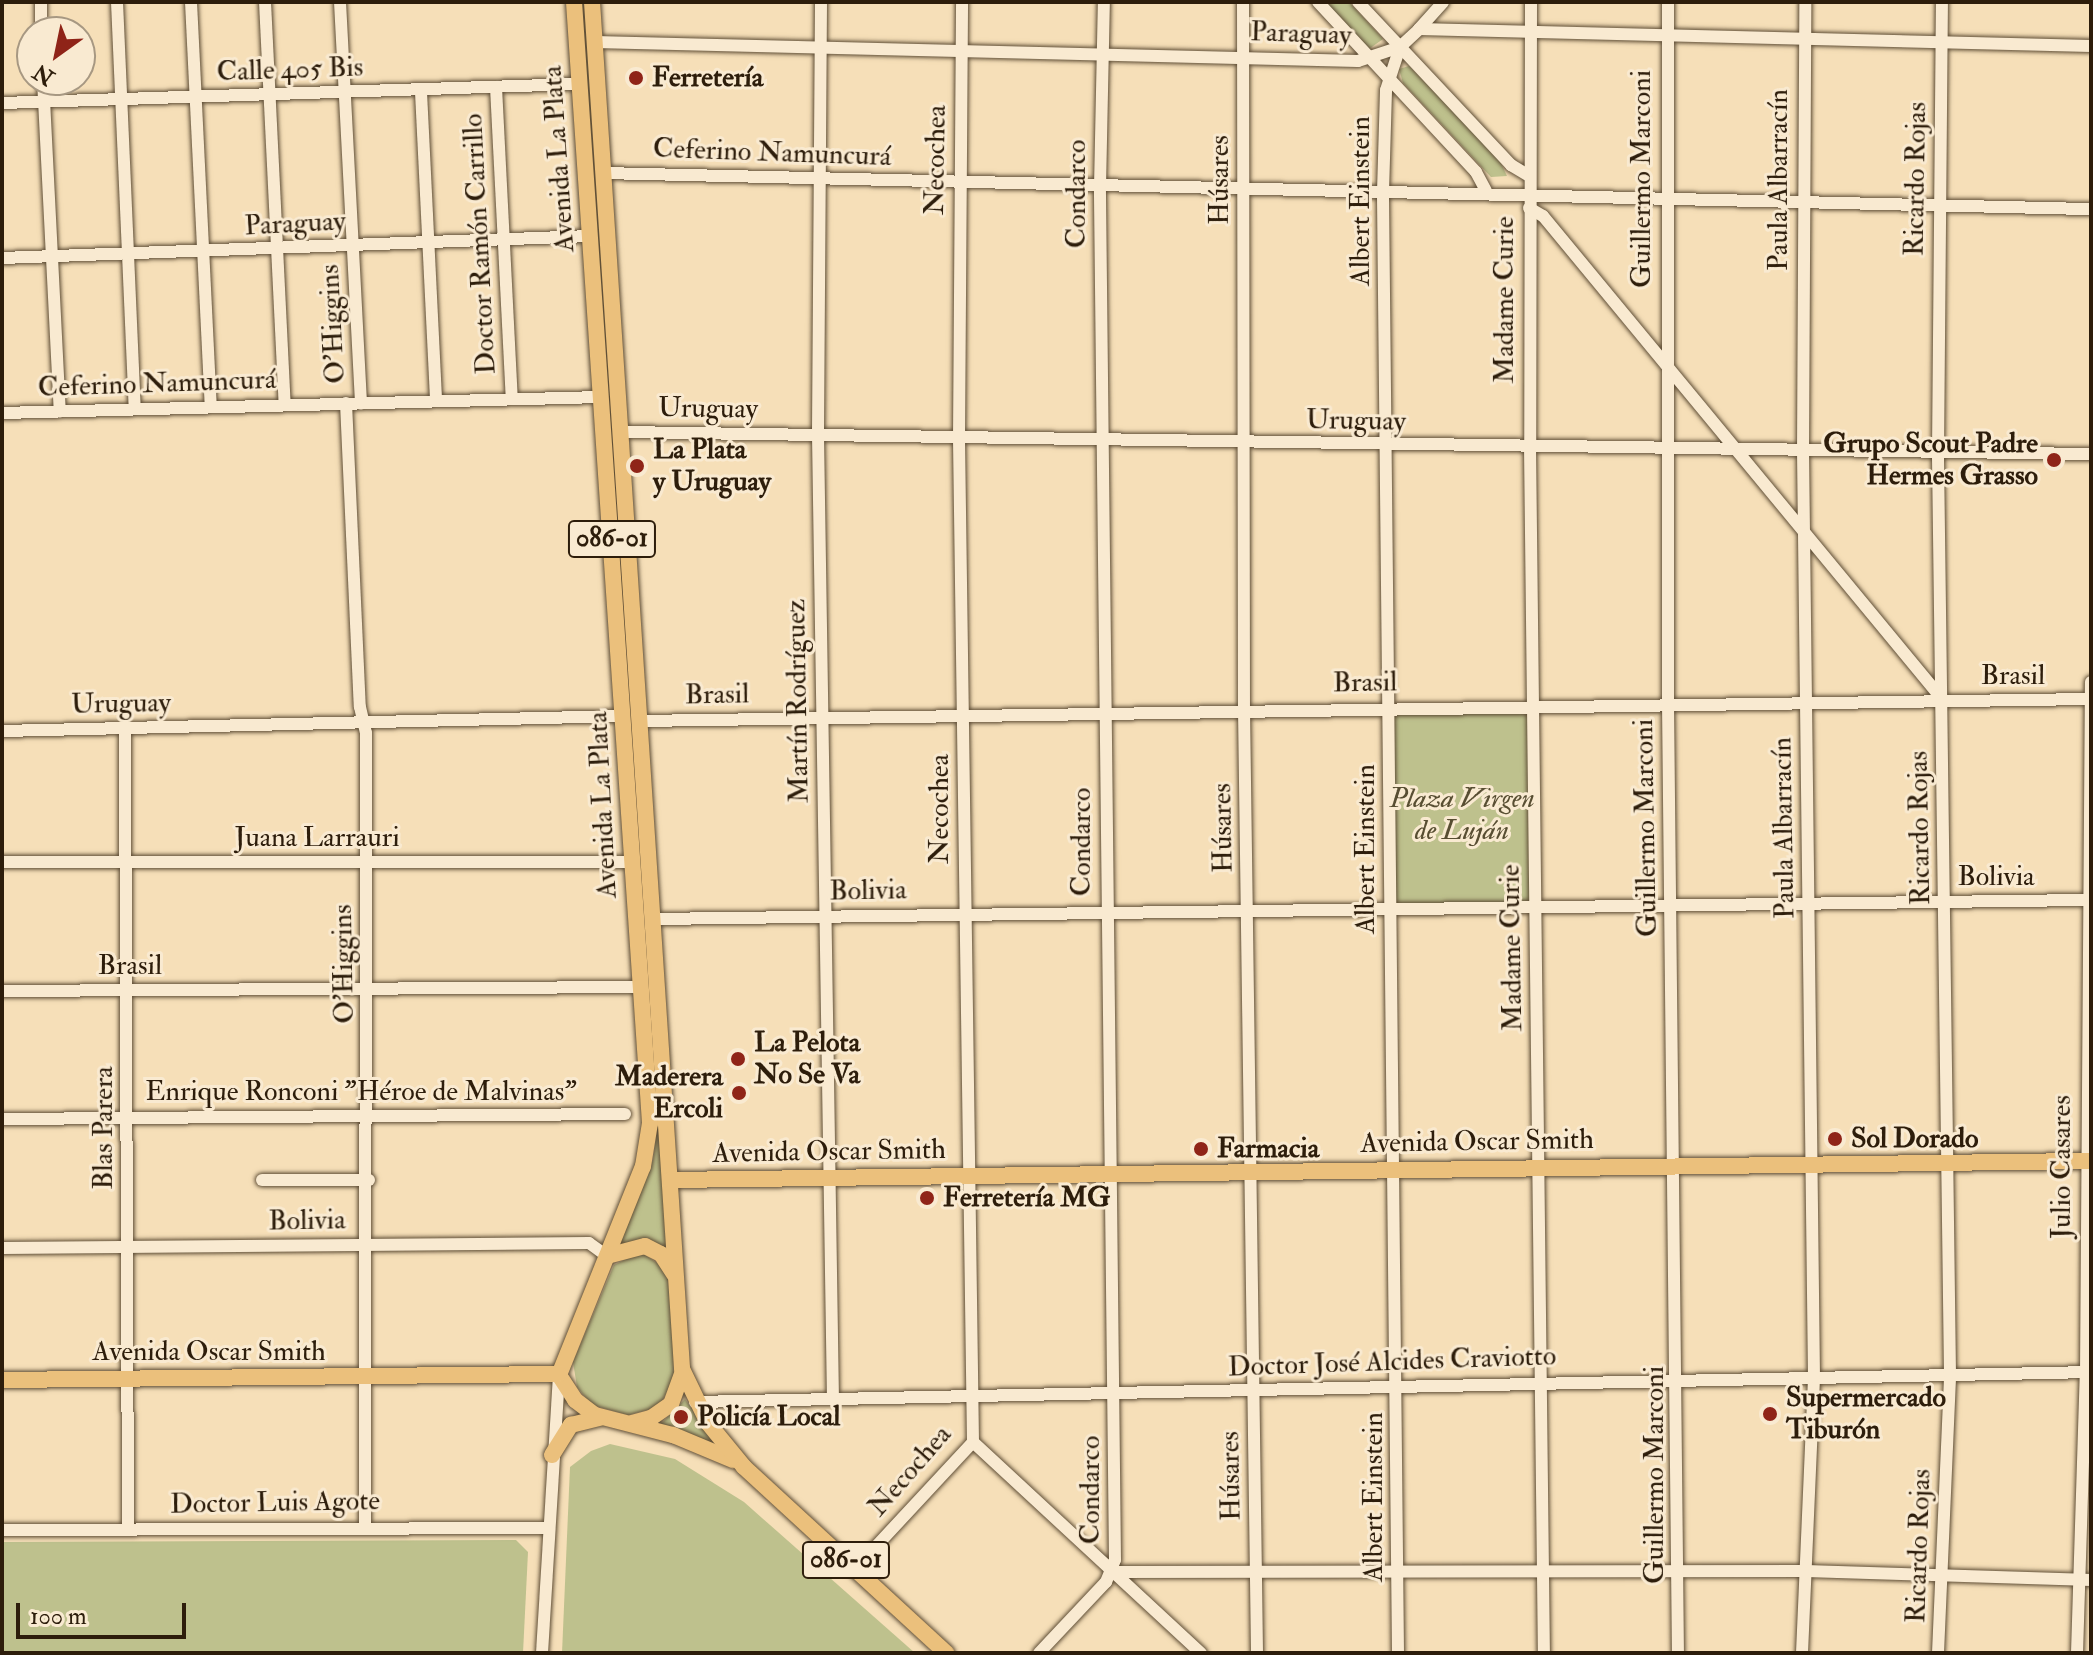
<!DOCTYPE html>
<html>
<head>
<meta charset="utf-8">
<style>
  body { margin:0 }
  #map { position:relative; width:2093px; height:1655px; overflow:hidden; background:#f6dfb8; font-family:"IM FELL Double Pica",serif }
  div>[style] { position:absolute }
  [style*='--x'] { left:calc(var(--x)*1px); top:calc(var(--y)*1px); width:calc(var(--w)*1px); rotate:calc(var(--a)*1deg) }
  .green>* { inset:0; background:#bec18d; transform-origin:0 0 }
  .roads { filter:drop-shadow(0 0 2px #5f4e36) drop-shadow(0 0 2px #5f4e36) }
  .minor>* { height:12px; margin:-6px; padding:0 6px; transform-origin:6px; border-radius:6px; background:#f9ead1 }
  .major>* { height:16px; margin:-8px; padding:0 8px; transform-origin:8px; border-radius:8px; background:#ebc07c }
  .dots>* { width:22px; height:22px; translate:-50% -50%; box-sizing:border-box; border:4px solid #f9ead1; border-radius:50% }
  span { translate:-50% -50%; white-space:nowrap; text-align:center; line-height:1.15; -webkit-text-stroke:6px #f9ead1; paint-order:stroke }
  .shield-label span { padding:2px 6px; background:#f9ead1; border:2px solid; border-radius:6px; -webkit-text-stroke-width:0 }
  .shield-label { font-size:26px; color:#2d1d0b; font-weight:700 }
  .street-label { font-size:28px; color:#2d1d0b }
  .poi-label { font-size:28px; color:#2d1d0b; font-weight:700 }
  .left { translate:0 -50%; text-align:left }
  .right { translate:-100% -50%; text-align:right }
  .park-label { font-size:28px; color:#584e32; font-style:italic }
  .frame { position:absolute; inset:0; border:4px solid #2d1d0b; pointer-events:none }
  .north { position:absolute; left:16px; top:16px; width:80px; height:80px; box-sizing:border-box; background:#f9ead1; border:2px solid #a79882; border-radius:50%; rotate:213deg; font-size:22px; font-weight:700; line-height:32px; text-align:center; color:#2d1d0b }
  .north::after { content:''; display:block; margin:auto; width:28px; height:36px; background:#8f2418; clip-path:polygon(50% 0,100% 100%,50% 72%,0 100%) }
  .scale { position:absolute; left:16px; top:1603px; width:170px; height:36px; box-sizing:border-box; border:4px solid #2d1d0b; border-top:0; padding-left:10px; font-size:24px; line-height:28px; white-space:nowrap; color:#2d1d0b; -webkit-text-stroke:6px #f9ead1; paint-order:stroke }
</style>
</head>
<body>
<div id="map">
  <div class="green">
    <div style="clip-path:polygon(582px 2px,585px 2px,668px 1253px,619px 1246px,653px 1160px,657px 1130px)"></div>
    <div style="clip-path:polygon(1323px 2px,1349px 2px,1383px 39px,1369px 49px)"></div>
    <div style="clip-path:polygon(1409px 66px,1499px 159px,1507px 176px,1491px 177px,1403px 83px,1399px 69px)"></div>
    <div style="left:1534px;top:704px;width:202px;height:144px;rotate:90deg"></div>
    <div style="clip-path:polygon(641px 1252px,664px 1268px,671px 1285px,674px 1378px,659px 1407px,628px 1415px,592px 1405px,577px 1387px,573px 1362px,614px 1265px)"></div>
    <div style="clip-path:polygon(685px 1399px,716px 1443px,715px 1445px,660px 1425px)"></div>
    <div style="clip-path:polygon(610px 1444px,675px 1459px,744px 1502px,915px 1653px,562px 1653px,570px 1467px,591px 1451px)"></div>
    <div style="clip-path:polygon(516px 1540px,528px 1552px,523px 1653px,2px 1653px,2px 1542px)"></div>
  </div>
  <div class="roads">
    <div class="minor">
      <div style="--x:41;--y:2;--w:30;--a:90"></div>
      <div style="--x:117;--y:2;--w:407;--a:87.5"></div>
      <div style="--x:191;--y:2;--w:404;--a:87.2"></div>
      <div style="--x:265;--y:2;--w:402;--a:87.2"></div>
      <div style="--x:340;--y:2;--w:402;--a:87"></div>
      <div style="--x:821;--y:2;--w:433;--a:90.4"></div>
      <div style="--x:818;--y:435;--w:964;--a:89.11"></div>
      <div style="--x:1243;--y:2;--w:707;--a:89.92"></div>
      <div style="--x:1244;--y:709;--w:944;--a:89.21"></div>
      <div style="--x:1318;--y:2;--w:232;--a:47.1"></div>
      <div style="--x:1476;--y:172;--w:21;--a:62"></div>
      <div style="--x:1358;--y:2;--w:224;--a:46.8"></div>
      <div style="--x:1511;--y:165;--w:21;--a:31"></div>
      <div style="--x:1531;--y:2;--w:444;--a:90.1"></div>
      <div style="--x:1530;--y:446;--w:1207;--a:89.34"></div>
      <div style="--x:1668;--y:2;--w:701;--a:90"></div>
      <div style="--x:1668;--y:703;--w:950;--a:89.4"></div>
      <div style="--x:1419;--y:29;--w:36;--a:-48"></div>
      <div style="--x:595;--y:42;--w:763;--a:1.43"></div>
      <div style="--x:1358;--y:61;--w:44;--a:-18.4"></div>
      <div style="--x:1400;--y:47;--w:26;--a:-43"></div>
      <div style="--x:1419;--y:29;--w:672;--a:1.45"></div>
      <div style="--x:43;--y:80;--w:332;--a:87.1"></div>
      <div style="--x:496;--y:87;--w:312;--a:87.1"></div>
      <div style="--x:421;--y:92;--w:308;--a:87.2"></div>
      <div style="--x:2;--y:103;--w:577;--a:-1.89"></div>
      <div style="--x:603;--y:173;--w:1488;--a:1.39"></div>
      <div style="--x:1529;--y:208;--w:16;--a:30"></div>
      <div style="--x:1543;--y:216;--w:628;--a:50.43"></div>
      <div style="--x:2;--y:258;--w:589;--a:-2.14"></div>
      <div style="--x:346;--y:403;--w:304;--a:87.4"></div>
      <div style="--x:360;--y:707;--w:27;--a:77"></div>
      <div style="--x:366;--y:733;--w:792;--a:90.07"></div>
      <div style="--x:2;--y:413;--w:600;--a:-1.53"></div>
      <div style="--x:621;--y:432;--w:1470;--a:0.86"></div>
      <div style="--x:640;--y:721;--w:1451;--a:-0.87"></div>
      <div style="--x:125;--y:728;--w:800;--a:89.79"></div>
      <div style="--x:2;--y:731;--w:622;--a:-1.38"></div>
      <div style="--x:2;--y:862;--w:630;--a:0"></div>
      <div style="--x:653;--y:919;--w:1438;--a:-0.76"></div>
      <div style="--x:2;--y:991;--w:639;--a:-0.36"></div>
      <div style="--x:2;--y:1119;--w:623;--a:-0.46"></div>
      <div style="--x:262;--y:1180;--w:107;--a:0"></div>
      <div style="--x:2;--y:1248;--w:587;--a:-0.49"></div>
      <div style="--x:589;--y:1243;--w:22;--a:36"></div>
      <div style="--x:695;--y:1402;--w:1396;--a:-1.23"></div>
      <div style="--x:973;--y:1442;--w:311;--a:42.8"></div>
      <div style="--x:2;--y:1530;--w:546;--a:-0.21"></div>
      <div style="--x:855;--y:1569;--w:173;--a:-47.1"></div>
      <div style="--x:973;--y:1442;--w:1004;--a:-90.8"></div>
      <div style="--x:959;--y:438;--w:436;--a:-89.6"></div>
      <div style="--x:1113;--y:1572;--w:693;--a:-0.08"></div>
      <div style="--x:1806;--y:1571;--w:285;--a:1.8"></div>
      <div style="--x:542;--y:1653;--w:279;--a:-86.5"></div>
      <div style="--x:1039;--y:1653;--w:98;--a:-46.7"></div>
      <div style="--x:1106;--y:1582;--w:24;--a:-68"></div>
      <div style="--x:1115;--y:1560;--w:1373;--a:-90.63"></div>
      <div style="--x:1100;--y:187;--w:185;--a:-88.8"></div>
      <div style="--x:1398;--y:1653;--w:1461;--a:-90.59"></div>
      <div style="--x:1383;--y:192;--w:102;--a:-88.3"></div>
      <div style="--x:1386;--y:90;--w:45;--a:-72"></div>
      <div style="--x:1802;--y:1653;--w:276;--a:-87.5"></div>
      <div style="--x:1814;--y:1377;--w:925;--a:-90.68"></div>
      <div style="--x:1803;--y:452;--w:450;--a:-89.7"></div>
      <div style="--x:1938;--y:1653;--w:279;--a:-87.5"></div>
      <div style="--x:1950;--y:1374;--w:921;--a:-90.75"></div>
      <div style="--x:1938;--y:453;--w:451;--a:-89.5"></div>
      <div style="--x:2077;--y:1653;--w:280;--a:-88.2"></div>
      <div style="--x:2086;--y:1373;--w:691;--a:-89.59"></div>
    </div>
    <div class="major">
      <div style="--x:574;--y:2;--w:1124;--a:86.12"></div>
      <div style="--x:650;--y:1123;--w:44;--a:99.2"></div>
      <div style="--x:643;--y:1166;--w:225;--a:111.9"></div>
      <div style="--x:559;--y:1375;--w:30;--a:57"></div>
      <div style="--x:575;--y:1400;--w:25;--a:37"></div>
      <div style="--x:595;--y:1415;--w:81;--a:14.4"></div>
      <div style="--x:673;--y:1435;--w:65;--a:22.6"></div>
      <div style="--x:592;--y:2;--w:1370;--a:86.23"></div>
      <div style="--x:682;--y:1369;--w:60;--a:64.3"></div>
      <div style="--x:708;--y:1423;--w:57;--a:50.7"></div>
      <div style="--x:744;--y:1467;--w:275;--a:42.6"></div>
      <div style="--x:671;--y:1180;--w:1420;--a:-0.77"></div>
      <div style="--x:607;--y:1256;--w:39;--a:-15"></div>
      <div style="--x:645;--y:1246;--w:18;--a:27"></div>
      <div style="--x:661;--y:1254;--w:24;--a:57"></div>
      <div style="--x:2;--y:1380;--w:557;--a:-0.62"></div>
      <div style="--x:632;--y:1423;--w:20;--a:-15"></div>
      <div style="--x:651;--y:1418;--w:24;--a:-35"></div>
      <div style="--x:671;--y:1404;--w:32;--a:-70"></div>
      <div style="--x:552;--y:1455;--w:36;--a:-58"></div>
      <div style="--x:571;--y:1425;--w:30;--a:-14"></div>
    </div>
  </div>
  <div class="dots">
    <div style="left:636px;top:78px;background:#8f2418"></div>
    <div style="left:2054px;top:460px;background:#8f2418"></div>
    <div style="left:637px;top:466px;background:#8f2418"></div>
    <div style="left:738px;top:1059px;background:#8f2418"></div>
    <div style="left:739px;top:1093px;background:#8f2418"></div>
    <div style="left:1835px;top:1139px;background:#8f2418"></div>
    <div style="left:1201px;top:1149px;background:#8f2418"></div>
    <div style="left:927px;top:1198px;background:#8f2418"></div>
    <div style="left:1770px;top:1414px;background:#8f2418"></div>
    <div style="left:681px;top:1417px;background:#8f2418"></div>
  </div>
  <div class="shield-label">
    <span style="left:612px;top:539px">086-01</span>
    <span style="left:846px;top:1560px">086-01</span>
  </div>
  <div class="street-label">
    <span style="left:1301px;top:34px;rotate:2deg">Paraguay</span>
    <span style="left:290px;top:70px;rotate:-2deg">Calle 405 Bis</span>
    <span style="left:772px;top:153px;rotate:2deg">Ceferino Namuncurá</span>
    <span style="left:559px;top:159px;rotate:-94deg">Avenida La Plata</span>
    <span style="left:936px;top:160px;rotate:-89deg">Necochea</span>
    <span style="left:1642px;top:179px;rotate:-90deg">Guillermo Marconi</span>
    <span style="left:1916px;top:179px;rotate:-89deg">Ricardo Rojas</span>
    <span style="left:1220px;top:180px;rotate:-90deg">Húsares</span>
    <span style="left:1779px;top:180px;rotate:-90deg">Paula Albarracín</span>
    <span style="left:1077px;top:194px;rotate:-90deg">Condarco</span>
    <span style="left:1361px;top:201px;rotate:-90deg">Albert Einstein</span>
    <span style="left:295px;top:224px;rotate:-3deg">Paraguay</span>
    <span style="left:480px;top:244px;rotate:-93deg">Doctor Ramón Carrillo</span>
    <span style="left:1505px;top:300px;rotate:-90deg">Madame Curie</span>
    <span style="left:333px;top:324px;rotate:-93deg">O'Higgins</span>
    <span style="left:157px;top:384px;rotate:-2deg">Ceferino Namuncurá</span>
    <span style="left:708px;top:409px;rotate:1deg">Uruguay</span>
    <span style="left:1356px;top:421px;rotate:1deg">Uruguay</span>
    <span style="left:2013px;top:676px">Brasil</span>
    <span style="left:1365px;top:683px;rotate:-1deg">Brasil</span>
    <span style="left:717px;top:695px;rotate:-1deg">Brasil</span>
    <span style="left:798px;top:701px;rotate:-91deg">Martín Rodríguez</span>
    <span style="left:121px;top:704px;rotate:-1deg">Uruguay</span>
    <span style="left:603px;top:805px;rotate:-93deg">Avenida La Plata</span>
    <span style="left:940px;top:809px;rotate:-90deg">Necochea</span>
    <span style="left:1223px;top:828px;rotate:-91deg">Húsares</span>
    <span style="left:1646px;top:828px;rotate:-91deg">Guillermo Marconi</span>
    <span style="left:1784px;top:828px;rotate:-91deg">Paula Albarracín</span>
    <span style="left:1920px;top:828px;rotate:-91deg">Ricardo Rojas</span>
    <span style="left:317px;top:838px">Juana Larrauri</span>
    <span style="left:1082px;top:842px;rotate:-90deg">Condarco</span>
    <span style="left:1366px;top:849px;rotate:-90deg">Albert Einstein</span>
    <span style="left:1996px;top:877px">Bolivia</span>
    <span style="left:868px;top:891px;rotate:-1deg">Bolivia</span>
    <span style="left:1512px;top:948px;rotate:-91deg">Madame Curie</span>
    <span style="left:344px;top:964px;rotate:-91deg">O'Higgins</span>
    <span style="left:130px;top:966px">Brasil</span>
    <span style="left:361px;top:1092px">Enrique Ronconi "Héroe de Malvinas"</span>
    <span style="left:104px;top:1128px;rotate:-90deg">Blas Parera</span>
    <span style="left:1477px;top:1142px;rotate:-1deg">Avenida Oscar Smith</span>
    <span style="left:829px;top:1152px;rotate:-1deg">Avenida Oscar Smith</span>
    <span style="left:2062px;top:1167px;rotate:-90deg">Julio Casares</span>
    <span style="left:307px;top:1221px;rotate:-1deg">Bolivia</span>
    <span style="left:209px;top:1352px">Avenida Oscar Smith</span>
    <span style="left:1392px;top:1362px;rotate:-2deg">Doctor José Alcides Craviotto</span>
    <span style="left:910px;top:1471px;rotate:-49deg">Necochea</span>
    <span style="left:1655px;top:1475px;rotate:-90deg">Guillermo Marconi</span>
    <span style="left:1231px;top:1476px;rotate:-91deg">Húsares</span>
    <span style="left:1091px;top:1490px;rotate:-90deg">Condarco</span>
    <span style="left:1374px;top:1497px;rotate:-90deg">Albert Einstein</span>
    <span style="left:275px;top:1503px;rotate:-1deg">Doctor Luis Agote</span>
    <span style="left:1919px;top:1546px;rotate:-88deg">Ricardo Rojas</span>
  </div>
  <div class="poi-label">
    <span class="left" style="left:652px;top:78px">Ferretería</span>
    <span class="right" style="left:2038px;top:460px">Grupo Scout Padre<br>Hermes Grasso</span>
    <span class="left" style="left:653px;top:466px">La Plata<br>y Uruguay</span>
    <span class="left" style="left:754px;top:1059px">La Pelota<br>No Se Va</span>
    <span class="right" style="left:723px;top:1093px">Maderera<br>Ercoli</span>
    <span class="left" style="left:1851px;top:1139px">Sol Dorado</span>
    <span class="left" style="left:1217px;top:1149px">Farmacia</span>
    <span class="left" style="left:943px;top:1198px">Ferretería MG</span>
    <span class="left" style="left:1786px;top:1414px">Supermercado<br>Tiburón</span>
    <span class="left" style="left:697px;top:1417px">Policía Local</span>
  </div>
  <div class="park-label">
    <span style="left:1462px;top:815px">Plaza Virgen<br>de Luján</span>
  </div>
  <div class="frame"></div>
  <div class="north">N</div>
  <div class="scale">100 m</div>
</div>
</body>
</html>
